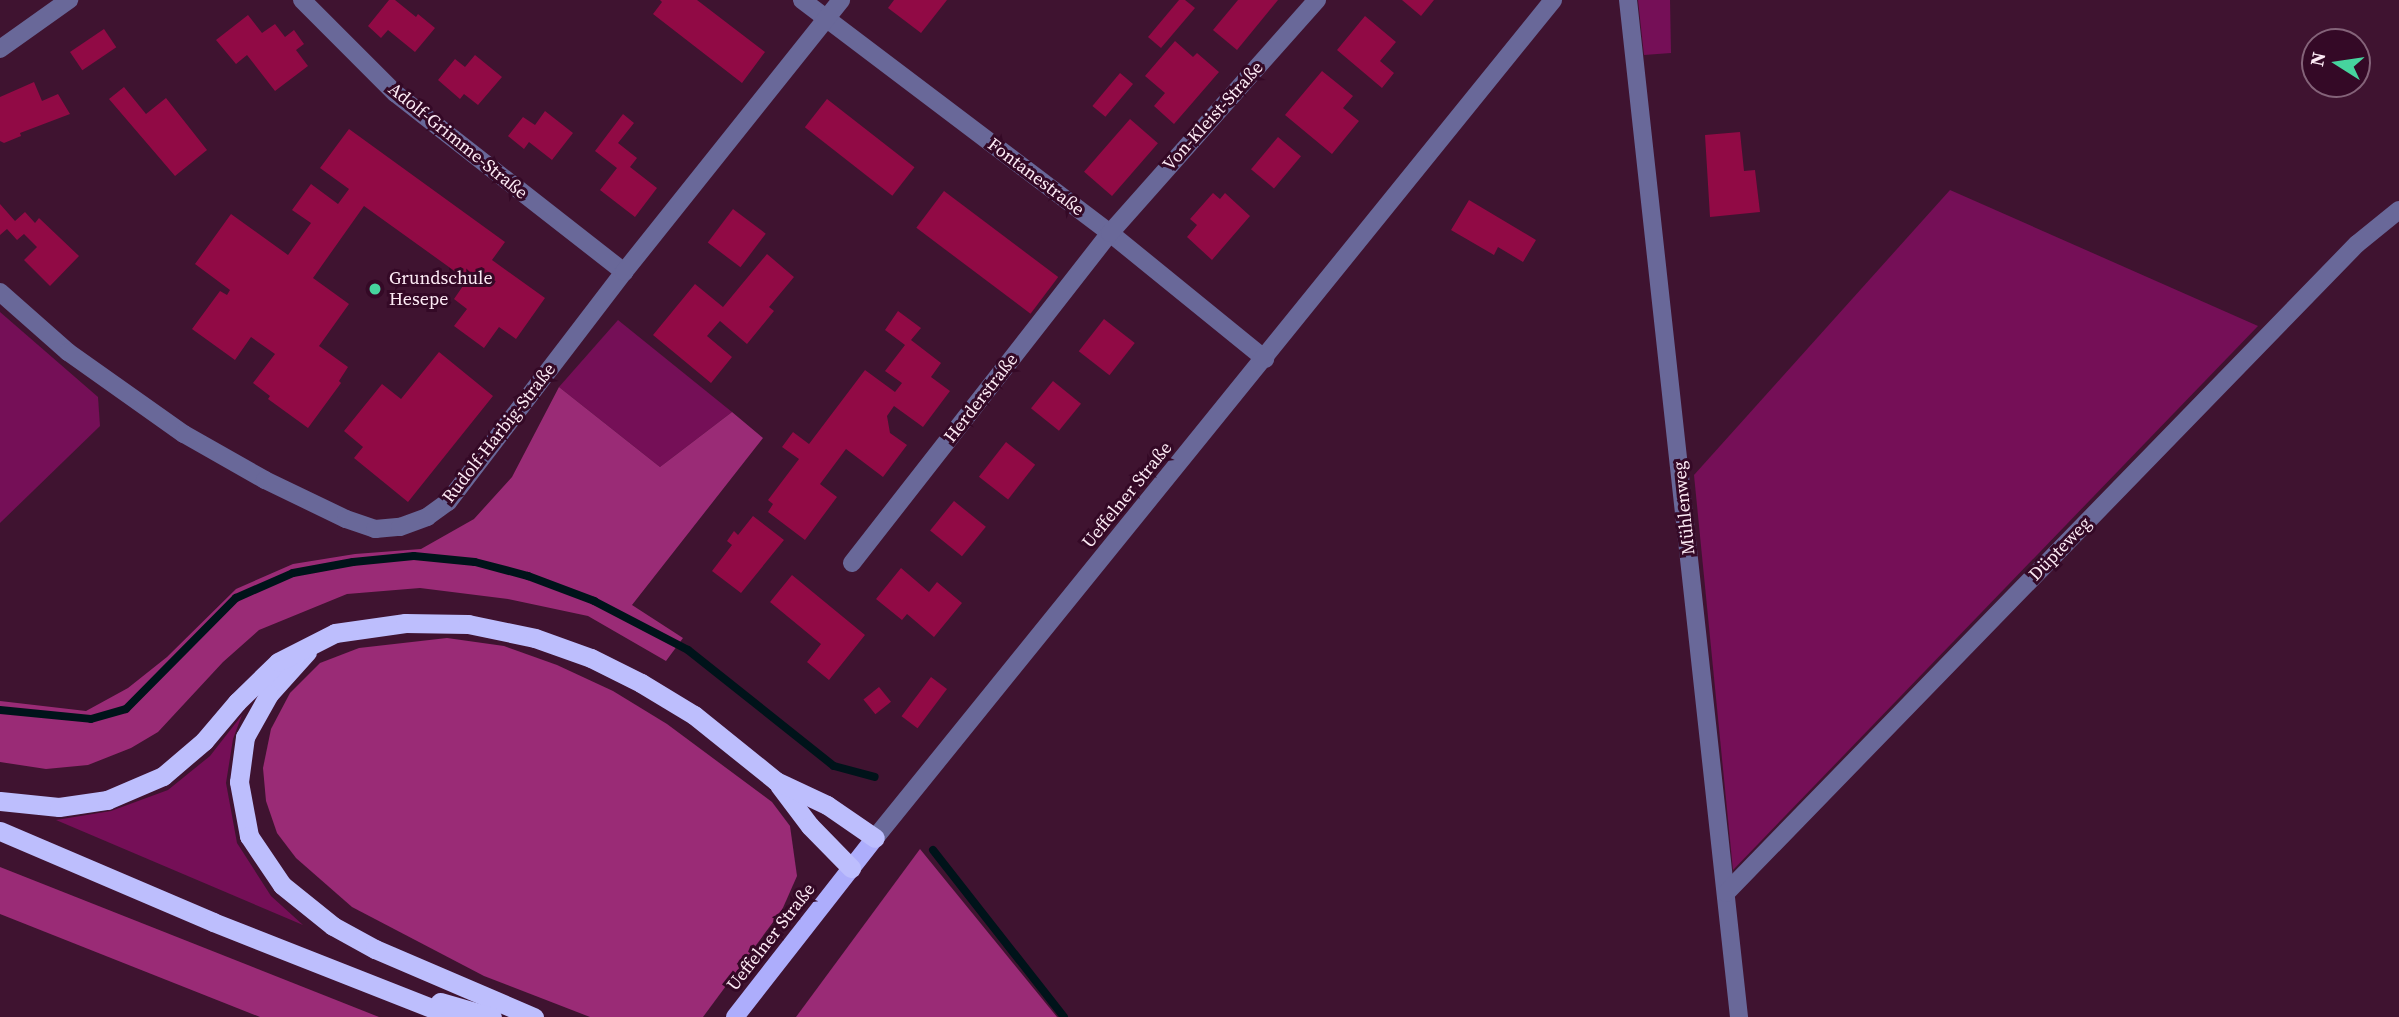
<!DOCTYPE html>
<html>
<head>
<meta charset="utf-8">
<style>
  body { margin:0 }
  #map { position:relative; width:2399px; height:1017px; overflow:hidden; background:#3f1330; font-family:"Source Serif 4",serif }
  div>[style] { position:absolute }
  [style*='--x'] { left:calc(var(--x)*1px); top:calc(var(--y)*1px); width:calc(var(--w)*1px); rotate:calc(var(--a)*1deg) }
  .green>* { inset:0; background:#750f57 }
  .forest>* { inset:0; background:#9a2b76 }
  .stream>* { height:8px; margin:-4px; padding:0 4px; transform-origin:4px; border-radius:4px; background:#00131a }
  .building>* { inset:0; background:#910a45; transform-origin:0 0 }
  .minor>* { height:18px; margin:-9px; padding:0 9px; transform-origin:9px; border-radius:9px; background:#696899 }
  .tertiary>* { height:18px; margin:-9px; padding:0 9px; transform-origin:9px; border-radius:9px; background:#696899 }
  .primary>* { height:18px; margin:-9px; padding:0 9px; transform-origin:9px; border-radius:9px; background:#adadfc }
  .trunk>* { height:19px; margin:-9.5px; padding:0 9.5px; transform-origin:9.5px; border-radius:9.5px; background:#bdbefd }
  .dots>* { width:19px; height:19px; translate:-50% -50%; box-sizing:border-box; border:4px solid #340926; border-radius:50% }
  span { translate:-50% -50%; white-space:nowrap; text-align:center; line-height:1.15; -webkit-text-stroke:6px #340926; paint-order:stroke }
  .street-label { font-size:18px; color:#fdebf5 }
  .poi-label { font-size:18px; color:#fdebf5 }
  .left { translate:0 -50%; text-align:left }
  .north { position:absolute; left:2301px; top:28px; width:70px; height:70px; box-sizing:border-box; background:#340926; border:2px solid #846379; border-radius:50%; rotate:282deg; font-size:19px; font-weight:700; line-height:28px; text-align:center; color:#fdebf5 }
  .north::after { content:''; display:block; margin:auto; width:24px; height:32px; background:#46d49e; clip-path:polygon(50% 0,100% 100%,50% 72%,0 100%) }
</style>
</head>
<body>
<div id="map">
  <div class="green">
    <div style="clip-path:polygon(1638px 0,1670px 0,1671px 53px,1644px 55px)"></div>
    <div style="clip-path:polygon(1950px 190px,2258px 326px,1733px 870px,1694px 475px)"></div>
    <div style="clip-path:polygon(0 312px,98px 397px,100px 426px,0 523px)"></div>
    <div style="clip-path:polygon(618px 320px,732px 412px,660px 467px,559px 387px)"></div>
    <div style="clip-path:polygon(242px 715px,233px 739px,226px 783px,237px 843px,271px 896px,303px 925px,56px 820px,111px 811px,168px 790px,210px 756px)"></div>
  </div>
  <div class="forest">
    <div style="clip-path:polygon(559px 387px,660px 467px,732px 412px,763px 438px,632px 605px,683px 638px,666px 661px,588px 616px,508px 599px,420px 588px,347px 594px,259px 630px,223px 662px,158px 732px,131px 748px,88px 765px,46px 769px,0 762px,0 701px,86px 711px,128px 688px,167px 657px,236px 589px,293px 564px,355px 554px,421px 549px,474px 519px,512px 477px)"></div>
    <div style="clip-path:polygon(447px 638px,504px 646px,557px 665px,613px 691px,667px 724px,772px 802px,790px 826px,797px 876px,782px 910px,703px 1017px,590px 1017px,484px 976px,352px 907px,296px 858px,277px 833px,266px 801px,263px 768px,271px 729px,290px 693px,320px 663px,359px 648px)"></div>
    <div style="clip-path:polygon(920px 849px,1057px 1017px,796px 1017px)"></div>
    <div style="clip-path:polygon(0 867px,379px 1017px,260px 1017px,0 914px)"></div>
  </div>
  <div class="stream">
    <div style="--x:0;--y:710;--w:91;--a:5.6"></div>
    <div style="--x:91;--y:719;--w:36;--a:-16"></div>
    <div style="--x:126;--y:709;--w:156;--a:-45.3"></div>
    <div style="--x:236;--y:598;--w:62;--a:-23.7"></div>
    <div style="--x:293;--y:573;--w:61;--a:-10.4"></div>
    <div style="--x:353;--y:562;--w:61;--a:-5.6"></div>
    <div style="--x:414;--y:556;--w:61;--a:5.6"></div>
    <div style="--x:475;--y:562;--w:55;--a:14.8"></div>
    <div style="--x:528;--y:576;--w:71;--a:20.7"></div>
    <div style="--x:594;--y:601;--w:106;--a:27.5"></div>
    <div style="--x:688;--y:650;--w:186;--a:38.5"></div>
    <div style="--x:834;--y:766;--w:42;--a:15"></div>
    <div style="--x:933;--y:850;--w:212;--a:51.9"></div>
  </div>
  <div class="building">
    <div style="clip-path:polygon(389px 0,395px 0,416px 17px,418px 14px,435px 28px,415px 52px,388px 30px,381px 38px,368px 26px)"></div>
    <div style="clip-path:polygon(660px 0,697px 0,765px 52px,742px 83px,653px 14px,662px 2px)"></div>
    <div style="clip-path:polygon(894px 0,947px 0,921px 33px,888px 8px)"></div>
    <div style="clip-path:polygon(1179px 0,1185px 0,1195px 8px,1161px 48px,1148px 37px)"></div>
    <div style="clip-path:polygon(1238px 0,1278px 0,1237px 50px,1213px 30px)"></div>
    <div style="clip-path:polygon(1402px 0,1434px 0,1421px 16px)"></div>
    <div style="clip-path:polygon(248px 15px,262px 33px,275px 24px,285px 37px,294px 30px,304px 44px,296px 50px,308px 66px,275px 91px,247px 55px,236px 64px,216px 40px)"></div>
    <div style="clip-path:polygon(1365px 16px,1396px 42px,1380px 61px,1394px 73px,1382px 88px,1337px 50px)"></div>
    <div style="left:104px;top:29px;width:22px;height:41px;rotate:56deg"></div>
    <div style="clip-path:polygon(1175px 41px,1193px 57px,1197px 53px,1219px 72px,1174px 124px,1154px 106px,1165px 93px,1145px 76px)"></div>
    <div style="clip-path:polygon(475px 55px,502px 77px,478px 105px,464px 94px,460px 99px,438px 80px,455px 59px,465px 67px)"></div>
    <div style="clip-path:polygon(1322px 71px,1353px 96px,1343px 108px,1359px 121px,1332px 154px,1285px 115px)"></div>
    <div style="left:1120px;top:73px;width:17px;height:43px;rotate:40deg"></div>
    <div style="clip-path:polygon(34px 82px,42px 101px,58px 94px,70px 114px,20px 133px,21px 136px,4px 143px,0 141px,0 97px)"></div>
    <div style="clip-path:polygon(124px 87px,146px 114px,166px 98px,207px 150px,175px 176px,109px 99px)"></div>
    <div style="left:827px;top:99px;width:111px;height:36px;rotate:38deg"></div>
    <div style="clip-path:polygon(545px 111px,573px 133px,552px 160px,529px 142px,524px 149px,508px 136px,523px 117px,535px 125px)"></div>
    <div style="clip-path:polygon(623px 114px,634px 123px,618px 143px,637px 158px,630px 167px,657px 188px,635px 217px,600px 190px,617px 168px,595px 151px)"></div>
    <div style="left:1130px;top:119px;width:37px;height:70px;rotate:41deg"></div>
    <div style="clip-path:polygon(349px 129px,505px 242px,492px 260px,545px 298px,516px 339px,499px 327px,484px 348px,454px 326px,467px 309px,454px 299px,467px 280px,364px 206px,313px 278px,349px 304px,319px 346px,348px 367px,339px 381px,341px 383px,308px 428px,268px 399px,270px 396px,253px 383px,275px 354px,251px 337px,235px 360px,192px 329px,220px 291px,227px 295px,230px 290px,195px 264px,231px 214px,288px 255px,311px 223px,292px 210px,311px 184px,338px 204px,349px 189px,320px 168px)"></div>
    <div style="clip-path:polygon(1740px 132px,1744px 171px,1755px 170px,1760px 212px,1710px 217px,1705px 135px)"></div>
    <div style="left:1278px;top:137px;width:30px;height:42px;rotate:40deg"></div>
    <div style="left:944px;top:191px;width:143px;height:46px;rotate:37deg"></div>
    <div style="clip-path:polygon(1213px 193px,1220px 199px,1225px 193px,1250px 216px,1212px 260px,1187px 237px,1197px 225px,1190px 219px)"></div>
    <div style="clip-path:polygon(1469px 200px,1536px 240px,1523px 262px,1498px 247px,1494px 255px,1451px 230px)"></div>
    <div style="clip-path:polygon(0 204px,15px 221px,25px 212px,35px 223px,39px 218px,79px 256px,50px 286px,24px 260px,37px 247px,24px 234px,17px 240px,7px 229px,0 235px)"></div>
    <div style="left:733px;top:209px;width:41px;height:42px;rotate:37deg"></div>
    <div style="clip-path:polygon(767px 254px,794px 277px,769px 307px,774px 311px,747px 344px,720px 321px,707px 336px,732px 357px,711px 383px,653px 335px,695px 284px,723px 307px)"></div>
    <div style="clip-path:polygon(898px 311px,921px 328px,911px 340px,941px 363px,931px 377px,950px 391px,923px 427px,894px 406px,887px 416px,890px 433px,907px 445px,883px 477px,846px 449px,820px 484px,837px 497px,805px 540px,768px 512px,773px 504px,768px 500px,799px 459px,782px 447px,793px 432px,809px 444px,865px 370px,895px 392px,902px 383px,885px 371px,905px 345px,885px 330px)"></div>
    <div style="left:1104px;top:319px;width:39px;height:41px;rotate:38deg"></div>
    <div style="clip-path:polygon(439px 352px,493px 396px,408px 502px,354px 458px,363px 447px,344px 431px,382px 384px,401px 399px)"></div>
    <div style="left:1053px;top:381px;width:36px;height:35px;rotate:39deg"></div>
    <div style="left:1006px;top:442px;width:37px;height:44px;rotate:38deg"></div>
    <div style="left:954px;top:501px;width:41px;height:38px;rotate:39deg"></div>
    <div style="clip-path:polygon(753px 516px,784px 540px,741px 593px,712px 571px,732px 545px,727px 541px,734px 531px,738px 535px)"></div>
    <div style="clip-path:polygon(901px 568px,929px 592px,937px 582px,962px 603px,934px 637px,907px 614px,902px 620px,876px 599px)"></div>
    <div style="clip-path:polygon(792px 575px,865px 635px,829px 680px,807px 662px,821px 644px,770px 602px)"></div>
    <div style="left:931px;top:677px;width:20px;height:49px;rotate:37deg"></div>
    <div style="left:879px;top:687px;width:19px;height:20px;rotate:51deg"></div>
  </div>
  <div class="minor">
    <div style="--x:302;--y:0;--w:132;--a:45"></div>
    <div style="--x:395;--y:93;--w:291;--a:38"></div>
    <div style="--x:802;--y:0;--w:386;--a:37.1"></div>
    <div style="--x:1110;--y:233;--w:200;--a:39.1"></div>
    <div style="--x:1628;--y:0;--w:1023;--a:83.77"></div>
    <div style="--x:0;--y:49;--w:85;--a:-35.4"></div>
    <div style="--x:0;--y:292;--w:91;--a:41.4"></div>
    <div style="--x:68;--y:352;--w:142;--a:35.3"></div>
    <div style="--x:184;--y:434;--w:93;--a:29.6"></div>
    <div style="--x:265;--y:480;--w:90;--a:25.7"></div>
    <div style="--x:346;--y:519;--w:31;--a:19"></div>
    <div style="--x:375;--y:529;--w:25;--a:-5"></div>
    <div style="--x:400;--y:527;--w:29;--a:-20"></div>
    <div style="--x:427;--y:517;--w:26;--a:-36"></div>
    <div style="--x:448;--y:502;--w:290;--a:-52.6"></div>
    <div style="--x:624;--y:272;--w:348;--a:-51.4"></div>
    <div style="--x:852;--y:563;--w:419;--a:-52"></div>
    <div style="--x:1110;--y:233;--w:312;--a:-48.4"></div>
    <div style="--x:1726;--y:893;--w:905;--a:-45.81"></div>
    <div style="--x:2357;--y:244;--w:54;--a:-39"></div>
  </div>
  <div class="tertiary">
    <div style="--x:875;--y:838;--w:1078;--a:-51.02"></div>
  </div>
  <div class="primary">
    <div style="--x:735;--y:1017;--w:227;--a:-52"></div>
  </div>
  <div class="trunk">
    <div style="--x:307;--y:652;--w:57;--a:132.1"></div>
    <div style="--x:269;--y:694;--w:49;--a:119.2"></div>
    <div style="--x:245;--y:737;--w:45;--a:97.6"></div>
    <div style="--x:239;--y:782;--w:55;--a:79.5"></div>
    <div style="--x:249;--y:836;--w:59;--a:56"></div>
    <div style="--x:282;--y:885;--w:65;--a:38.8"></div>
    <div style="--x:333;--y:926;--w:48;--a:28.7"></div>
    <div style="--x:375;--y:949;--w:173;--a:23.2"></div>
    <div style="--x:779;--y:785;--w:51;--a:52.9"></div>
    <div style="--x:810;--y:826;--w:59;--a:45.7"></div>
    <div style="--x:0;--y:801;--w:59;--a:5.8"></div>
    <div style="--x:59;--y:807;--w:49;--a:-8.3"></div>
    <div style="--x:107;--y:800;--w:61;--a:-23.2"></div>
    <div style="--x:163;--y:776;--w:54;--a:-40.5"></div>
    <div style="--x:204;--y:741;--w:51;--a:-49.8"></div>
    <div style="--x:237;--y:702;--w:57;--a:-44.3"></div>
    <div style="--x:278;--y:662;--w:64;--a:-27"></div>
    <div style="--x:335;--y:633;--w:71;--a:-8.1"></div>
    <div style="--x:405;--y:623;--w:63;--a:0.9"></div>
    <div style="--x:468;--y:624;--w:68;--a:11.8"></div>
    <div style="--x:535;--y:638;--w:59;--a:19.7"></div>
    <div style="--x:591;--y:658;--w:56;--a:26.6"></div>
    <div style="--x:641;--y:683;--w:62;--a:31.1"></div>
    <div style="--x:694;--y:715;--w:105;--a:38.8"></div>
    <div style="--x:776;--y:781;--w:56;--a:25.2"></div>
    <div style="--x:827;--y:805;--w:58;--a:34.5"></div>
    <div style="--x:0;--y:831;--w:232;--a:23.1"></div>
    <div style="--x:213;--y:922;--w:259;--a:21.5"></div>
    <div style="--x:440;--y:1002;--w:54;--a:16.1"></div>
  </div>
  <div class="dots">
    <div style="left:375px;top:289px;background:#46d49e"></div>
  </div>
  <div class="street-label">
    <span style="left:1213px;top:116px;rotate:-48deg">Von-Kleist-Straße</span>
    <span style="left:458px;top:141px;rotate:39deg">Adolf-Grimme-Straße</span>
    <span style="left:1036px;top:177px;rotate:37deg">Fontanestraße</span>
    <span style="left:981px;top:398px;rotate:-52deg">Herderstraße</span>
    <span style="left:499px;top:433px;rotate:-52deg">Rudolf-Harbig-Straße</span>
    <span style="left:1127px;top:495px;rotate:-51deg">Ueffelner Straße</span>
    <span style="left:1684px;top:508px;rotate:-96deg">Mühlenweg</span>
    <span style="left:2060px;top:549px;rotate:-46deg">Düpteweg</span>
    <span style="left:771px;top:937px;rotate:-52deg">Ueffelner Straße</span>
  </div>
  <div class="poi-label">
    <span class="left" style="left:389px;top:289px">Grundschule<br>Hesepe</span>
  </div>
  <div class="north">N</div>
</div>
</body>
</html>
